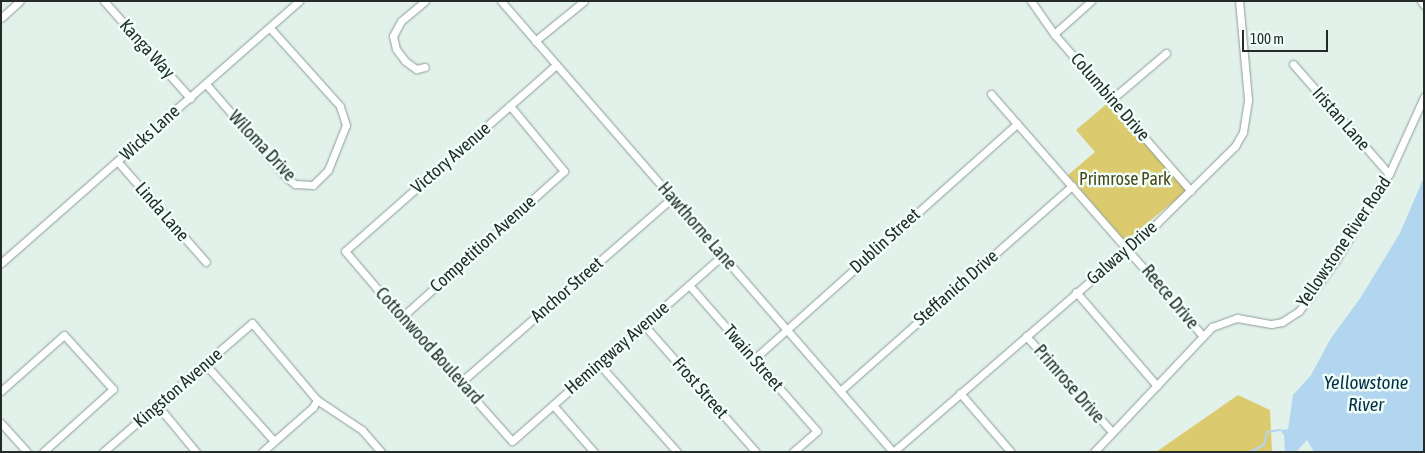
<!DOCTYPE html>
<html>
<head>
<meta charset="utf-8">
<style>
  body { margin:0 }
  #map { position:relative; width:1425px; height:453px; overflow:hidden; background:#e2f2eb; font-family:"Asap Condensed",sans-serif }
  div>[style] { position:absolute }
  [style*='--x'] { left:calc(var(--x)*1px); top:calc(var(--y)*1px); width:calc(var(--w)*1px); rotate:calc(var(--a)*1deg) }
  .green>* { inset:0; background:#dbcb6e }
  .water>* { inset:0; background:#b3d6f0 }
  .stream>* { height:2px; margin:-1px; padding:0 1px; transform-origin:1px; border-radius:1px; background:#b3d6f0 }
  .roads { filter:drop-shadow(0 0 1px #8d9c96) drop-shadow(0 0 1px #8d9c96) }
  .minor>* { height:7px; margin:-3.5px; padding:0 3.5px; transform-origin:3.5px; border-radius:3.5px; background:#fff }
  span { translate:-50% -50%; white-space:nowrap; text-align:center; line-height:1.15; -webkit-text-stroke:5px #f0fff9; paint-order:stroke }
  .street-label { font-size:18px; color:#252b29 }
  .park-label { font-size:18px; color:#4e461a }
  .water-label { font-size:19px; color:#022f47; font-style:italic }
  .frame { position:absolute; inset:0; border:2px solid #252b29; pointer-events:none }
  .scale { position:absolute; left:1242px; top:30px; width:86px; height:22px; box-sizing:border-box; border:2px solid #252b29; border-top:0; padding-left:6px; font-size:15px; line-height:18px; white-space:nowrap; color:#252b29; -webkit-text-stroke:4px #f0fff9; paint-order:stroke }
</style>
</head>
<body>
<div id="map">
  <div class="green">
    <div style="clip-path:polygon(1109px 102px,1188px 190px,1125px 241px,1068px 175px,1095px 152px,1076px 130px)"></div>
    <div style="clip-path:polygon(1238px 395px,1270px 410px,1272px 452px,1156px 452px)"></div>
  </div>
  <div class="water">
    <div style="clip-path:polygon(1424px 177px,1424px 452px,1314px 452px,1307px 440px,1296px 452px,1285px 452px,1284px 435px,1280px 430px,1288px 429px,1293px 395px,1311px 375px,1331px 338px,1361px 297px,1400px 233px)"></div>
  </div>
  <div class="stream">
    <div style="--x:1250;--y:452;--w:16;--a:-27"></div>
    <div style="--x:1264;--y:445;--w:13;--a:-77"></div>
    <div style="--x:1267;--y:432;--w:13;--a:-9"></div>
  </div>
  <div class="roads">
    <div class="minor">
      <div style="--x:104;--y:1;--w:130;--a:48.4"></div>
      <div style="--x:425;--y:1;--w:31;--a:140"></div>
      <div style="--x:401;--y:21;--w:17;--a:118"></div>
      <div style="--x:393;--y:36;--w:13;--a:77"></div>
      <div style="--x:396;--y:49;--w:15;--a:53"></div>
      <div style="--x:405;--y:61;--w:14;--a:36"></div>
      <div style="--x:416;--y:69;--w:9;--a:-13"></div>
      <div style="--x:501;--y:1;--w:598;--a:49"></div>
      <div style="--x:893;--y:452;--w:349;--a:-40.9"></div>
      <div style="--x:1157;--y:223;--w:110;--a:-44.6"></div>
      <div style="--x:1235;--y:146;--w:16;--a:-60"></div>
      <div style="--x:1243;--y:132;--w:33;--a:-81"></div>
      <div style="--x:1248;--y:99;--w:98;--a:-95.2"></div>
      <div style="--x:1031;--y:1;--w:40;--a:55.1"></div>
      <div style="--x:1054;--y:34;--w:208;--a:48.9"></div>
      <div style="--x:1421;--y:1;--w:5;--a:53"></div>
      <div style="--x:1;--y:18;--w:25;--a:-42"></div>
      <div style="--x:1054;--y:34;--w:50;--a:-41.7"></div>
      <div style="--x:535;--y:41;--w:63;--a:-39.2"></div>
      <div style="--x:1293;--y:64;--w:146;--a:48.9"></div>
      <div style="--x:556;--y:65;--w:281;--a:138.6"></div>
      <div style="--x:345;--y:251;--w:62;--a:49.6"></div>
      <div style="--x:385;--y:298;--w:191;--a:48.4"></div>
      <div style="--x:512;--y:441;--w:281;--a:-41.4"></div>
      <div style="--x:206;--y:84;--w:125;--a:49.2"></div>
      <div style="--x:288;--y:179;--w:9;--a:36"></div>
      <div style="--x:295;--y:184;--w:18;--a:3"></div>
      <div style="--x:313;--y:185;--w:21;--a:-45"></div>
      <div style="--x:328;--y:170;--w:48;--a:-68.2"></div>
      <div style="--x:346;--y:125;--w:20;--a:-108"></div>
      <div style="--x:340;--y:106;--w:105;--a:-131.9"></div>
      <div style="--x:991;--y:94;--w:322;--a:48.8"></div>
      <div style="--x:1112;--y:99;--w:71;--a:-40.4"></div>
      <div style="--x:118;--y:162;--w:133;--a:48.7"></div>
      <div style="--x:1;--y:263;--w:397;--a:-41.3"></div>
      <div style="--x:689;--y:285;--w:194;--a:48.8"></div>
      <div style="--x:817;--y:431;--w:32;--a:139"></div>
      <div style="--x:1076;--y:292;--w:124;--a:49.2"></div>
      <div style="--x:402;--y:317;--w:218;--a:-42"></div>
      <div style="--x:564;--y:171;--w:85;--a:-129.7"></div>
      <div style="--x:644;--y:325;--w:169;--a:48.6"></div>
      <div style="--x:1026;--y:336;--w:129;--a:48.1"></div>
      <div style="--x:754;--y:359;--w:353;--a:-41.8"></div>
      <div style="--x:205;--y:364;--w:103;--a:48.1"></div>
      <div style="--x:599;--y:364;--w:118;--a:48.4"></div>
      <div style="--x:461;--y:382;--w:281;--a:-41.1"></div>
      <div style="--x:1;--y:391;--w:84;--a:-41.6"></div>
      <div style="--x:64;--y:335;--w:73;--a:47.8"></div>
      <div style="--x:113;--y:389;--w:94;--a:138"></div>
      <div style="--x:840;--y:391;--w:310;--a:-41.5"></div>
      <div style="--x:960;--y:393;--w:78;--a:49.2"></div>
      <div style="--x:553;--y:405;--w:62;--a:48.9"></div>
      <div style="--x:158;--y:406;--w:60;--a:50.4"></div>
      <div style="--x:1;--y:423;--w:39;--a:48"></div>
      <div style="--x:103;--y:452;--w:197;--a:-40.9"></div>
      <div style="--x:252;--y:323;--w:101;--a:49.8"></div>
      <div style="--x:317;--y:400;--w:54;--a:33.7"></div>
      <div style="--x:362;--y:430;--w:29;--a:49"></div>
      <div style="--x:262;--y:452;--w:68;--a:-41.4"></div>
      <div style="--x:313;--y:407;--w:8;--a:-60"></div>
      <div style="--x:1094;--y:452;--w:172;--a:-46.7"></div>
      <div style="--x:1212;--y:327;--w:27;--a:-20"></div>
      <div style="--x:1237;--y:318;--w:35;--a:10"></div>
      <div style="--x:1271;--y:324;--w:11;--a:-10"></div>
      <div style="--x:1282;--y:322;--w:20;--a:-33"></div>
      <div style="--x:1299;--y:311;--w:63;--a:-54"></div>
      <div style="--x:1336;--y:260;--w:101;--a:-58.4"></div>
      <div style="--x:1389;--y:174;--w:85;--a:-65.6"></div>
    </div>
  </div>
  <div class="street-label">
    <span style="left:147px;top:49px;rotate:48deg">Kanga Way</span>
    <span style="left:1110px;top:97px;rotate:49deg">Columbine Drive</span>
    <span style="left:1341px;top:119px;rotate:49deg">Iristan Lane</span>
    <span style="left:150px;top:133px;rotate:-42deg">Wicks Lane</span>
    <span style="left:262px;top:146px;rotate:47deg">Wiloma Drive</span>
    <span style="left:451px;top:158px;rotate:-41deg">Victory Avenue</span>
    <span style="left:162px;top:212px;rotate:49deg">Linda Lane</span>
    <span style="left:697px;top:226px;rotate:49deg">Hawthorne Lane</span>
    <span style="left:885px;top:241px;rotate:-42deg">Dublin Street</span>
    <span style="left:1344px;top:242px;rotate:-56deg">Yellowstone River Road</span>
    <span style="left:483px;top:244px;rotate:-42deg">Competition Avenue</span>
    <span style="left:1122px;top:253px;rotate:-41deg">Galway Drive</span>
    <span style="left:956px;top:288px;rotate:-41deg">Steffanich Drive</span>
    <span style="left:567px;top:290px;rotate:-41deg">Anchor Street</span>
    <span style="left:1170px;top:297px;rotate:50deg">Reece Drive</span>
    <span style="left:429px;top:346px;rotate:48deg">Cottonwood Boulevard</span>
    <span style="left:617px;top:348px;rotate:-41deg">Hemingway Avenue</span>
    <span style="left:753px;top:358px;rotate:49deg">Twain Street</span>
    <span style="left:1069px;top:384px;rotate:49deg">Primrose Drive</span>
    <span style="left:178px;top:388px;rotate:-41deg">Kingston Avenue</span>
    <span style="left:700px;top:388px;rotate:49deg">Frost Street</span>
  </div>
  <div class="park-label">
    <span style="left:1125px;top:179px">Primrose Park</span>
  </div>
  <div class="water-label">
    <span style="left:1366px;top:394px">Yellowstone<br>River</span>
  </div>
  <div class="frame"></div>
  <div class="scale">100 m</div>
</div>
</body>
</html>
